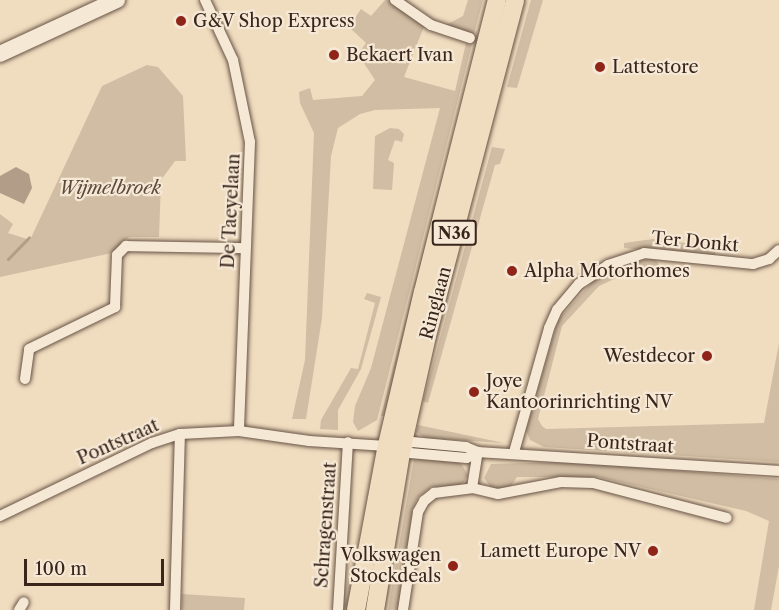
<!DOCTYPE html>
<html>
<head>
<meta charset="utf-8">
<style>
  body { margin:0 }
  #map { position:relative; width:779px; height:610px; overflow:hidden; background:#f0dcbf; font-family:"Libre Caslon Text",serif }
  div>[style] { position:absolute }
  [style*='--x'] { left:calc(var(--x)*1px); top:calc(var(--y)*1px); width:calc(var(--w)*1px); rotate:calc(var(--a)*1deg) }
  .green>* { inset:0; background:#d1bda3 }
  .water>* { inset:0; background:#b29e88 }
  .stream>* { height:3px; margin:-1.5px; padding:0 1.5px; transform-origin:1.5px; border-radius:1.5px; background:#b29e88 }
  .roads { filter:drop-shadow(0 0 2px #675345) drop-shadow(0 0 2px #675345) }
  .street>* { height:10px; margin:-5px; padding:0 5px; transform-origin:5px; border-radius:5px; background:#f5e8d5 }
  .secondary>* { height:16px; margin:-8px; padding:0 8px; transform-origin:8px; border-radius:8px; background:#f5e8d5 }
  .primary>* { height:18px; margin:-9px; padding:0 9px; transform-origin:9px; border-radius:9px; background:#f0dcbf }
  .dots>* { width:16px; height:16px; translate:-50% -50%; box-sizing:border-box; border:3px solid #f5e8d5; border-radius:50% }
  span { translate:-50% -50%; white-space:nowrap; text-align:center; line-height:1.15; -webkit-text-stroke:4.5px #f5e8d5; paint-order:stroke }
  .shield-label span { padding:2px 4px; background:#f5e8d5; border:2px solid; border-radius:4px; -webkit-text-stroke-width:0 }
  .shield-label { font-size:16px; color:#39251c; font-weight:700 }
  .poi-label { font-size:18px; color:#39251c }
  .left { translate:0 -50%; text-align:left }
  .right { translate:-100% -50%; text-align:right }
  .park-label { font-size:18px; color:#5f4b3e; font-style:italic }
  .street-label { font-size:18px; color:#39251c }
  .scale { position:absolute; left:24px; top:559px; width:140px; height:27px; box-sizing:border-box; border:3px solid #39251c; border-top:0; padding-left:8px; font-size:18px; line-height:21px; white-space:nowrap; color:#39251c; -webkit-text-stroke:4px #f5e8d5; paint-order:stroke }
</style>
</head>
<body>
<div id="map">
  <div class="green">
    <div style="clip-path:polygon(385px 0,391px 0,425px 24px,404px 77px,455px 91px,466px 43px,472px 44px,377px 420px,358px 431px,353px 422px,355px 406px,371px 368px,440px 108px,375px 110px,360px 114px,338px 128px,331px 156px,322px 318px,306px 419px,292px 419px,305px 360px,314px 133px,300px 103px,299px 92px,310px 88px,313px 100px,362px 96px,375px 80px,358px 54px,366px 43px,349px 27px,361px 9px,371px 16px)"></div>
    <div style="clip-path:polygon(406px 0,413px 9px,444px 26px,463px 16px,468px 0,483px 0,474px 34px,439px 26px,400px 2px)"></div>
    <div style="clip-path:polygon(531px 0,543px 0,517px 88px,507px 87px)"></div>
    <div style="clip-path:polygon(147px 65px,158px 67px,183px 96px,186px 161px,175px 161px,161px 180px,159px 237px,129px 237px,112px 253px,0 277px,0 214px,13px 224px,8px 233px,30px 240px,102px 86px)"></div>
    <div style="clip-path:polygon(390px 128px,399px 129px,404px 134px,402px 142px,395px 140px,388px 160px,394px 163px,392px 190px,373px 189px,375px 136px)"></div>
    <div style="clip-path:polygon(492px 147px,505px 149px,500px 164px,495px 165px,428px 403px,423px 401px)"></div>
    <div style="clip-path:polygon(434px 209px,434px 224px,386px 416px,381px 416px)"></div>
    <div style="clip-path:polygon(653px 239px,709px 246px,717px 243px,715px 256px,624px 248px,624px 243px)"></div>
    <div style="clip-path:polygon(648px 259px,656px 260px,660px 266px,638px 268px,599px 286px,562px 326px,538px 419px,542px 426px,546px 429px,764px 423px,779px 343px,779px 462px,544px 447px,530px 440px,526px 430px,558px 320px,593px 281px,616px 268px)"></div>
    <div style="clip-path:polygon(367px 293px,381px 297px,361px 369px,338px 410px,338px 430px,320px 429px,321px 420px,351px 368px,358px 369px,375px 303px,364px 299px)"></div>
    <div style="clip-path:polygon(418px 425px,504px 443px,426px 438px,416px 432px)"></div>
    <div style="clip-path:polygon(414px 459px,460px 462px,468px 475px,462px 485px,431px 487px,418px 497px,413px 508px,398px 610px,388px 610px)"></div>
    <div style="clip-path:polygon(572px 462px,779px 479px,779px 566px,771px 610px,754px 610px,769px 521px,746px 511px,598px 477px,517px 477px,509px 489px,492px 489px,484px 478px,491px 464px)"></div>
    <div style="clip-path:polygon(182px 594px,245px 598px,244px 610px,182px 610px)"></div>
  </div>
  <div class="water">
    <div style="clip-path:polygon(16px 167px,29px 174px,32px 188px,24px 204px,0 193px,0 176px)"></div>
  </div>
  <div class="stream">
    <div style="--x:8;--y:259;--w:30;--a:-46"></div>
  </div>
  <div class="roads">
    <div class="street">
      <div style="--x:205;--y:0;--w:66;--a:65"></div>
      <div style="--x:233;--y:60;--w:84;--a:78.3"></div>
      <div style="--x:250;--y:142;--w:289;--a:92.2"></div>
      <div style="--x:395;--y:0;--w:44;--a:34.8"></div>
      <div style="--x:431;--y:25;--w:41;--a:18.4"></div>
      <div style="--x:25;--y:379;--w:30;--a:-82"></div>
      <div style="--x:29;--y:349;--w:96;--a:-26"></div>
      <div style="--x:115;--y:307;--w:52;--a:-87.8"></div>
      <div style="--x:117;--y:255;--w:13;--a:-45"></div>
      <div style="--x:126;--y:246;--w:119;--a:1"></div>
      <div style="--x:402;--y:447;--w:10;--a:37"></div>
      <div style="--x:410;--y:453;--w:57;--a:5"></div>
      <div style="--x:467;--y:458;--w:13;--a:-29"></div>
      <div style="--x:514;--y:452;--w:129;--a:-74.2"></div>
      <div style="--x:549;--y:328;--w:20;--a:-66"></div>
      <div style="--x:557;--y:310;--w:34;--a:-50"></div>
      <div style="--x:579;--y:284;--w:35;--a:-33"></div>
      <div style="--x:608;--y:265;--w:38;--a:-18"></div>
      <div style="--x:644;--y:253;--w:110;--a:5.8"></div>
      <div style="--x:753;--y:264;--w:17;--a:-17"></div>
      <div style="--x:769;--y:259;--w:13;--a:-42"></div>
      <div style="--x:472;--y:488;--w:27;--a:13"></div>
      <div style="--x:498;--y:494;--w:64;--a:-10.8"></div>
      <div style="--x:561;--y:482;--w:32;--a:2"></div>
      <div style="--x:593;--y:483;--w:138;--a:14.6"></div>
      <div style="--x:0;--y:516;--w:169;--a:-25.7"></div>
      <div style="--x:152;--y:443;--w:29;--a:-18"></div>
      <div style="--x:180;--y:434;--w:59;--a:-2.9"></div>
      <div style="--x:239;--y:431;--w:71;--a:8.1"></div>
      <div style="--x:309;--y:441;--w:93;--a:3.7"></div>
      <div style="--x:402;--y:447;--w:11;--a:-27"></div>
      <div style="--x:412;--y:442;--w:54;--a:5.3"></div>
      <div style="--x:466;--y:447;--w:13;--a:23"></div>
      <div style="--x:478;--y:452;--w:302;--a:3.6"></div>
      <div style="--x:19;--y:610;--w:9;--a:-58"></div>
      <div style="--x:175;--y:610;--w:176;--a:-88.4"></div>
      <div style="--x:338;--y:610;--w:168;--a:-86.6"></div>
      <div style="--x:403;--y:610;--w:99;--a:-81.3"></div>
      <div style="--x:418;--y:512;--w:13;--a:-61"></div>
      <div style="--x:424;--y:501;--w:13;--a:-39"></div>
      <div style="--x:434;--y:493;--w:38;--a:-7"></div>
      <div style="--x:472;--y:488;--w:36;--a:-81"></div>
    </div>
    <div class="secondary">
      <div style="--x:0;--y:54;--w:129;--a:-24.8"></div>
    </div>
    <div class="primary">
      <div style="--x:356;--y:610;--w:168;--a:-79.4"></div>
      <div style="--x:387;--y:445;--w:157;--a:-76.8"></div>
      <div style="--x:423;--y:292;--w:301;--a:-75.8"></div>
      <div style="--x:375;--y:610;--w:165;--a:-80.6"></div>
      <div style="--x:402;--y:447;--w:114;--a:-77.3"></div>
      <div style="--x:427;--y:336;--w:347;--a:-75.3"></div>
    </div>
  </div>
  <div class="dots">
    <div style="left:181px;top:21px;background:#8f2418"></div>
    <div style="left:334px;top:55px;background:#8f2418"></div>
    <div style="left:600px;top:67px;background:#8f2418"></div>
    <div style="left:512px;top:271px;background:#8f2418"></div>
    <div style="left:707px;top:356px;background:#8f2418"></div>
    <div style="left:474px;top:392px;background:#8f2418"></div>
    <div style="left:653px;top:551px;background:#8f2418"></div>
    <div style="left:453px;top:566px;background:#8f2418"></div>
  </div>
  <div class="shield-label">
    <span style="left:454px;top:233px">N36</span>
  </div>
  <div class="poi-label">
    <span class="left" style="left:193px;top:21px">G&amp;V Shop Express</span>
    <span class="left" style="left:346px;top:55px">Bekaert Ivan</span>
    <span class="left" style="left:612px;top:67px">Lattestore</span>
    <span class="left" style="left:524px;top:271px">Alpha Motorhomes</span>
    <span class="right" style="left:695px;top:356px">Westdecor</span>
    <span class="left" style="left:486px;top:392px">Joye<br>Kantoorinrichting NV</span>
    <span class="right" style="left:641px;top:551px">Lamett Europe NV</span>
    <span class="right" style="left:441px;top:566px">Volkswagen<br>Stockdeals</span>
  </div>
  <div class="park-label">
    <span style="left:110px;top:188px">Wijmelbroek</span>
  </div>
  <div class="street-label">
    <span style="left:231px;top:211px;rotate:-87deg">De Taeyelaan</span>
    <span style="left:695px;top:242px;rotate:5deg">Ter Donkt</span>
    <span style="left:436px;top:303px;rotate:-75deg">Ringlaan</span>
    <span style="left:118px;top:442px;rotate:-24deg">Pontstraat</span>
    <span style="left:630px;top:444px;rotate:4deg">Pontstraat</span>
    <span style="left:326px;top:525px;rotate:-86deg">Schragenstraat</span>
  </div>
  <div class="scale">100 m</div>
</div>
</body>
</html>
